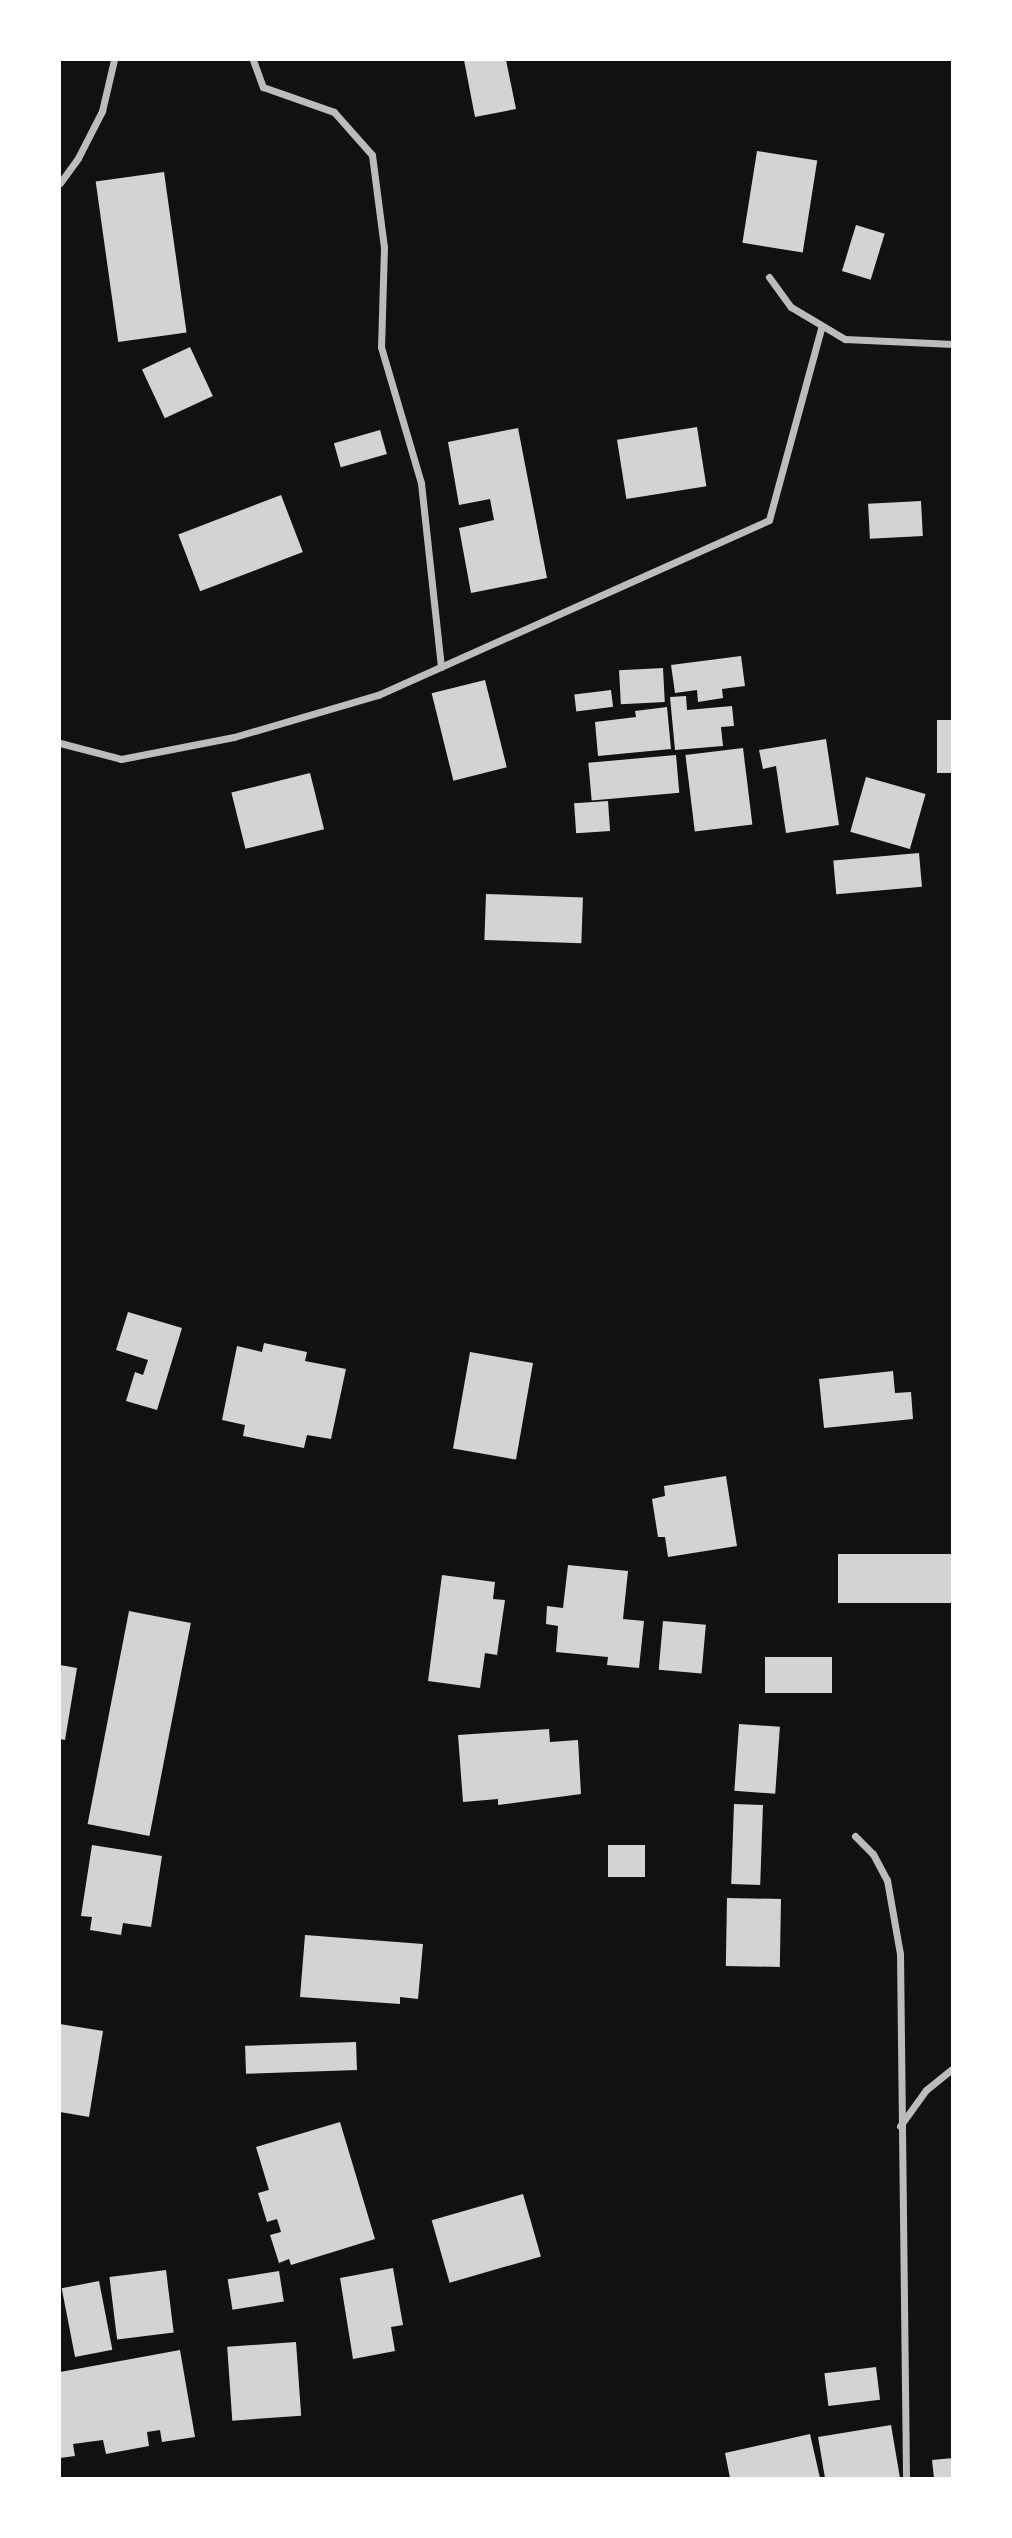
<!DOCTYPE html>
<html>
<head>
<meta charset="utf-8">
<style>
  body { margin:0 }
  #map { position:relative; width:1012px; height:2538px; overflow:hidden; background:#111; font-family:Roboto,sans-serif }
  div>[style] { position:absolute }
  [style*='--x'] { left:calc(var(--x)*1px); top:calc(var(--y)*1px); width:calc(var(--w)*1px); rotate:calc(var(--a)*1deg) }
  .building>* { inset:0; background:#d3d3d3; transform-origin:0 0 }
  .minor>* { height:7px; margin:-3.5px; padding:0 3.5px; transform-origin:3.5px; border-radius:3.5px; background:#bcbcbc }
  span { translate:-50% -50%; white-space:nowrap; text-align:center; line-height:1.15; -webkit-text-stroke:5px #fff; paint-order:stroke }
  .frame { position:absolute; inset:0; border:61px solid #fff; pointer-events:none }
</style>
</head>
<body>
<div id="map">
  <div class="building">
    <div style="clip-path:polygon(464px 60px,506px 60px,516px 109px,475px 117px)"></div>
    <div style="left:757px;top:151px;width:61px;height:93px;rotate:9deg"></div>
    <div style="left:164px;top:172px;width:162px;height:69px;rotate:82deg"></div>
    <div style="left:856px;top:225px;width:30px;height:48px;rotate:17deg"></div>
    <div style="left:190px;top:347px;width:54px;height:53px;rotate:65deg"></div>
    <div style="left:697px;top:427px;width:60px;height:81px;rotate:81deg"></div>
    <div style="clip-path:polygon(518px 428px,547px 578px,471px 593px,459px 528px,494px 520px,490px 499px,459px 505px,448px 442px)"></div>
    <div style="left:380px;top:430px;width:25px;height:48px;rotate:74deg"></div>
    <div style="left:281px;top:495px;width:61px;height:110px;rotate:69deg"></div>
    <div style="left:921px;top:501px;width:35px;height:53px;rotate:87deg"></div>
    <div style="clip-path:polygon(741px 656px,745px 686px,722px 689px,723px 698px,698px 702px,697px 690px,675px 693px,671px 665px)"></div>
    <div style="left:663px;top:668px;width:34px;height:44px;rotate:87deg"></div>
    <div style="left:485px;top:680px;width:90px;height:55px;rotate:76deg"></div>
    <div style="left:611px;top:690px;width:17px;height:37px;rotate:83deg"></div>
    <div style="clip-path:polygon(686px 696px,687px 710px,732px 706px,734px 726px,721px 727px,723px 746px,675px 750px,670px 697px)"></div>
    <div style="clip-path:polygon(667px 707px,671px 749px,598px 756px,595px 722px,636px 717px,635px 711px)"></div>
    <div style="left:937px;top:720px;width:16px;height:53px"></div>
    <div style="clip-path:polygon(826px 739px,839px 825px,786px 833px,776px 766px,763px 769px,759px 750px)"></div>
    <div style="left:743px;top:748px;width:77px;height:58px;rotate:83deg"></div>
    <div style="left:676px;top:755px;width:38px;height:88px;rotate:85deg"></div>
    <div style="left:310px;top:773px;width:58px;height:81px;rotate:76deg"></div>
    <div style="left:866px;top:777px;width:62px;height:57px;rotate:16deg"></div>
    <div style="left:608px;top:801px;width:30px;height:34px;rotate:86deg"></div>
    <div style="left:919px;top:853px;width:34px;height:86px;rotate:85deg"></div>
    <div style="left:486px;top:894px;width:97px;height:46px;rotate:2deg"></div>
    <div style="clip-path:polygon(128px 1312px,182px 1328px,157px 1410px,126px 1401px,135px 1372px,143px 1375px,148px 1360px,116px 1350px)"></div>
    <div style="clip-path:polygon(264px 1343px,307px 1352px,305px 1361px,346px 1369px,331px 1439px,307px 1435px,304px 1448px,243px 1436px,245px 1425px,222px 1420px,237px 1346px,262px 1352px)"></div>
    <div style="left:470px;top:1352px;width:64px;height:98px;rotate:10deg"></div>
    <div style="clip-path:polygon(893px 1371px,895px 1393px,911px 1392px,913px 1419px,824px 1428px,819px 1379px)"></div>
    <div style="clip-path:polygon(726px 1476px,737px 1546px,668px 1557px,665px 1537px,658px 1537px,652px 1499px,665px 1496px,664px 1486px)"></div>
    <div style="left:953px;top:1554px;width:49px;height:115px;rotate:90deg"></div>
    <div style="clip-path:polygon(568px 1565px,628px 1571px,623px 1619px,644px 1621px,639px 1668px,607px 1665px,608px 1657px,556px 1652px,558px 1626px,546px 1624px,547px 1606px,563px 1608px)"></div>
    <div style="clip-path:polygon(442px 1575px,495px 1582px,493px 1599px,505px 1600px,497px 1655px,485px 1653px,480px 1688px,428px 1681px)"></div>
    <div style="left:129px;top:1611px;width:63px;height:217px;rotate:11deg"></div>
    <div style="left:663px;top:1621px;width:43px;height:49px;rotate:5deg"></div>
    <div style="left:765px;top:1657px;width:67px;height:36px"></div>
    <div style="clip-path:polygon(60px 1665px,77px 1668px,65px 1740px,60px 1739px)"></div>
    <div style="left:739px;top:1724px;width:41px;height:67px;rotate:4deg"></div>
    <div style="clip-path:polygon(549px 1729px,550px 1742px,578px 1740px,581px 1794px,498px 1805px,498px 1799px,463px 1802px,458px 1735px)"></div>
    <div style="left:734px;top:1804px;width:29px;height:80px;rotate:2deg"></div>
    <div style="clip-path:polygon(92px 1845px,162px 1856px,151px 1927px,123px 1923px,121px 1935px,90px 1930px,92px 1917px,81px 1916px)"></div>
    <div style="left:608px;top:1845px;width:37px;height:32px"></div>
    <div style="left:727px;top:1898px;width:54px;height:68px;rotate:1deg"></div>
    <div style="clip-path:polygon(305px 1935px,423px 1944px,418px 1999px,400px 1997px,400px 2004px,300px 1997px)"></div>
    <div style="clip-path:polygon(60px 2024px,103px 2031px,89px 2117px,60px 2112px)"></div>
    <div style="left:356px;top:2042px;width:28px;height:111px;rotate:88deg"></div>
    <div style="clip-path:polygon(340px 2122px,375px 2239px,291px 2265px,289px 2259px,279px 2263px,270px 2235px,281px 2232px,277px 2219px,267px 2222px,258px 2193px,269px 2190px,256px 2147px)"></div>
    <div style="left:523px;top:2194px;width:65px;height:95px;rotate:74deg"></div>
    <div style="clip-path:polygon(393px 2268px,403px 2325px,391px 2327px,395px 2351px,353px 2359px,340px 2278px)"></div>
    <div style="left:166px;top:2270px;width:63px;height:57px;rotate:83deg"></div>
    <div style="left:279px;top:2271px;width:31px;height:52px;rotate:81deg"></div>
    <div style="left:99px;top:2281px;width:70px;height:38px;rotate:79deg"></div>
    <div style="left:296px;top:2342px;width:74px;height:69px;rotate:86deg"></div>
    <div style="clip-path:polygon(180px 2350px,195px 2437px,162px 2442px,160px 2430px,147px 2432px,149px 2446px,106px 2454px,103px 2440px,73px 2444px,75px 2456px,60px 2458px,60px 2372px)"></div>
    <div style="left:876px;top:2367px;width:33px;height:52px;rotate:83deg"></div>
    <div style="clip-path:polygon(891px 2425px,900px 2478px,825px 2478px,818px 2437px)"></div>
    <div style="clip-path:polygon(810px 2434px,820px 2478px,730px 2478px,725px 2453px)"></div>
    <div style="clip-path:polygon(953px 2458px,953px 2478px,934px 2478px,932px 2460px)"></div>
  </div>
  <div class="minor">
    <div style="--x:253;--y:60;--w:29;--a:70"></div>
    <div style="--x:263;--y:87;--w:75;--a:19.4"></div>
    <div style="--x:334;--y:112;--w:57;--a:48.5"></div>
    <div style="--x:372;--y:155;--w:93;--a:82.6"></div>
    <div style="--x:384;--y:247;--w:100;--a:91.7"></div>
    <div style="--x:381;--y:347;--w:142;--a:73.6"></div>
    <div style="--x:421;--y:483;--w:185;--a:83.8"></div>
    <div style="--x:60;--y:183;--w:31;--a:-54"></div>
    <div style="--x:78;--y:158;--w:53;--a:-62.9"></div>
    <div style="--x:102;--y:111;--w:52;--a:-76.8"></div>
    <div style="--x:769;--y:277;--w:37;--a:54"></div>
    <div style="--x:791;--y:307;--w:63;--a:30.7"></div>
    <div style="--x:845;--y:339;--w:108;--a:2.7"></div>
    <div style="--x:60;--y:743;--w:63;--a:14.7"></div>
    <div style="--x:121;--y:759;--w:115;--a:-11"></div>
    <div style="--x:234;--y:737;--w:150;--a:-16.3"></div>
    <div style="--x:378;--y:695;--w:428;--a:-24.1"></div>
    <div style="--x:769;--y:520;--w:199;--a:-74.8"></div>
    <div style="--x:855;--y:1836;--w:25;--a:45"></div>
    <div style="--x:873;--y:1854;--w:30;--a:62"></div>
    <div style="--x:887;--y:1880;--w:75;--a:80"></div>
    <div style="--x:900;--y:1954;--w:524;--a:89.34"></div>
    <div style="--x:900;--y:2126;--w:44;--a:-54.2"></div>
    <div style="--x:926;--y:2090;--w:35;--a:-39"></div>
  </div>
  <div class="frame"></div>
</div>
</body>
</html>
